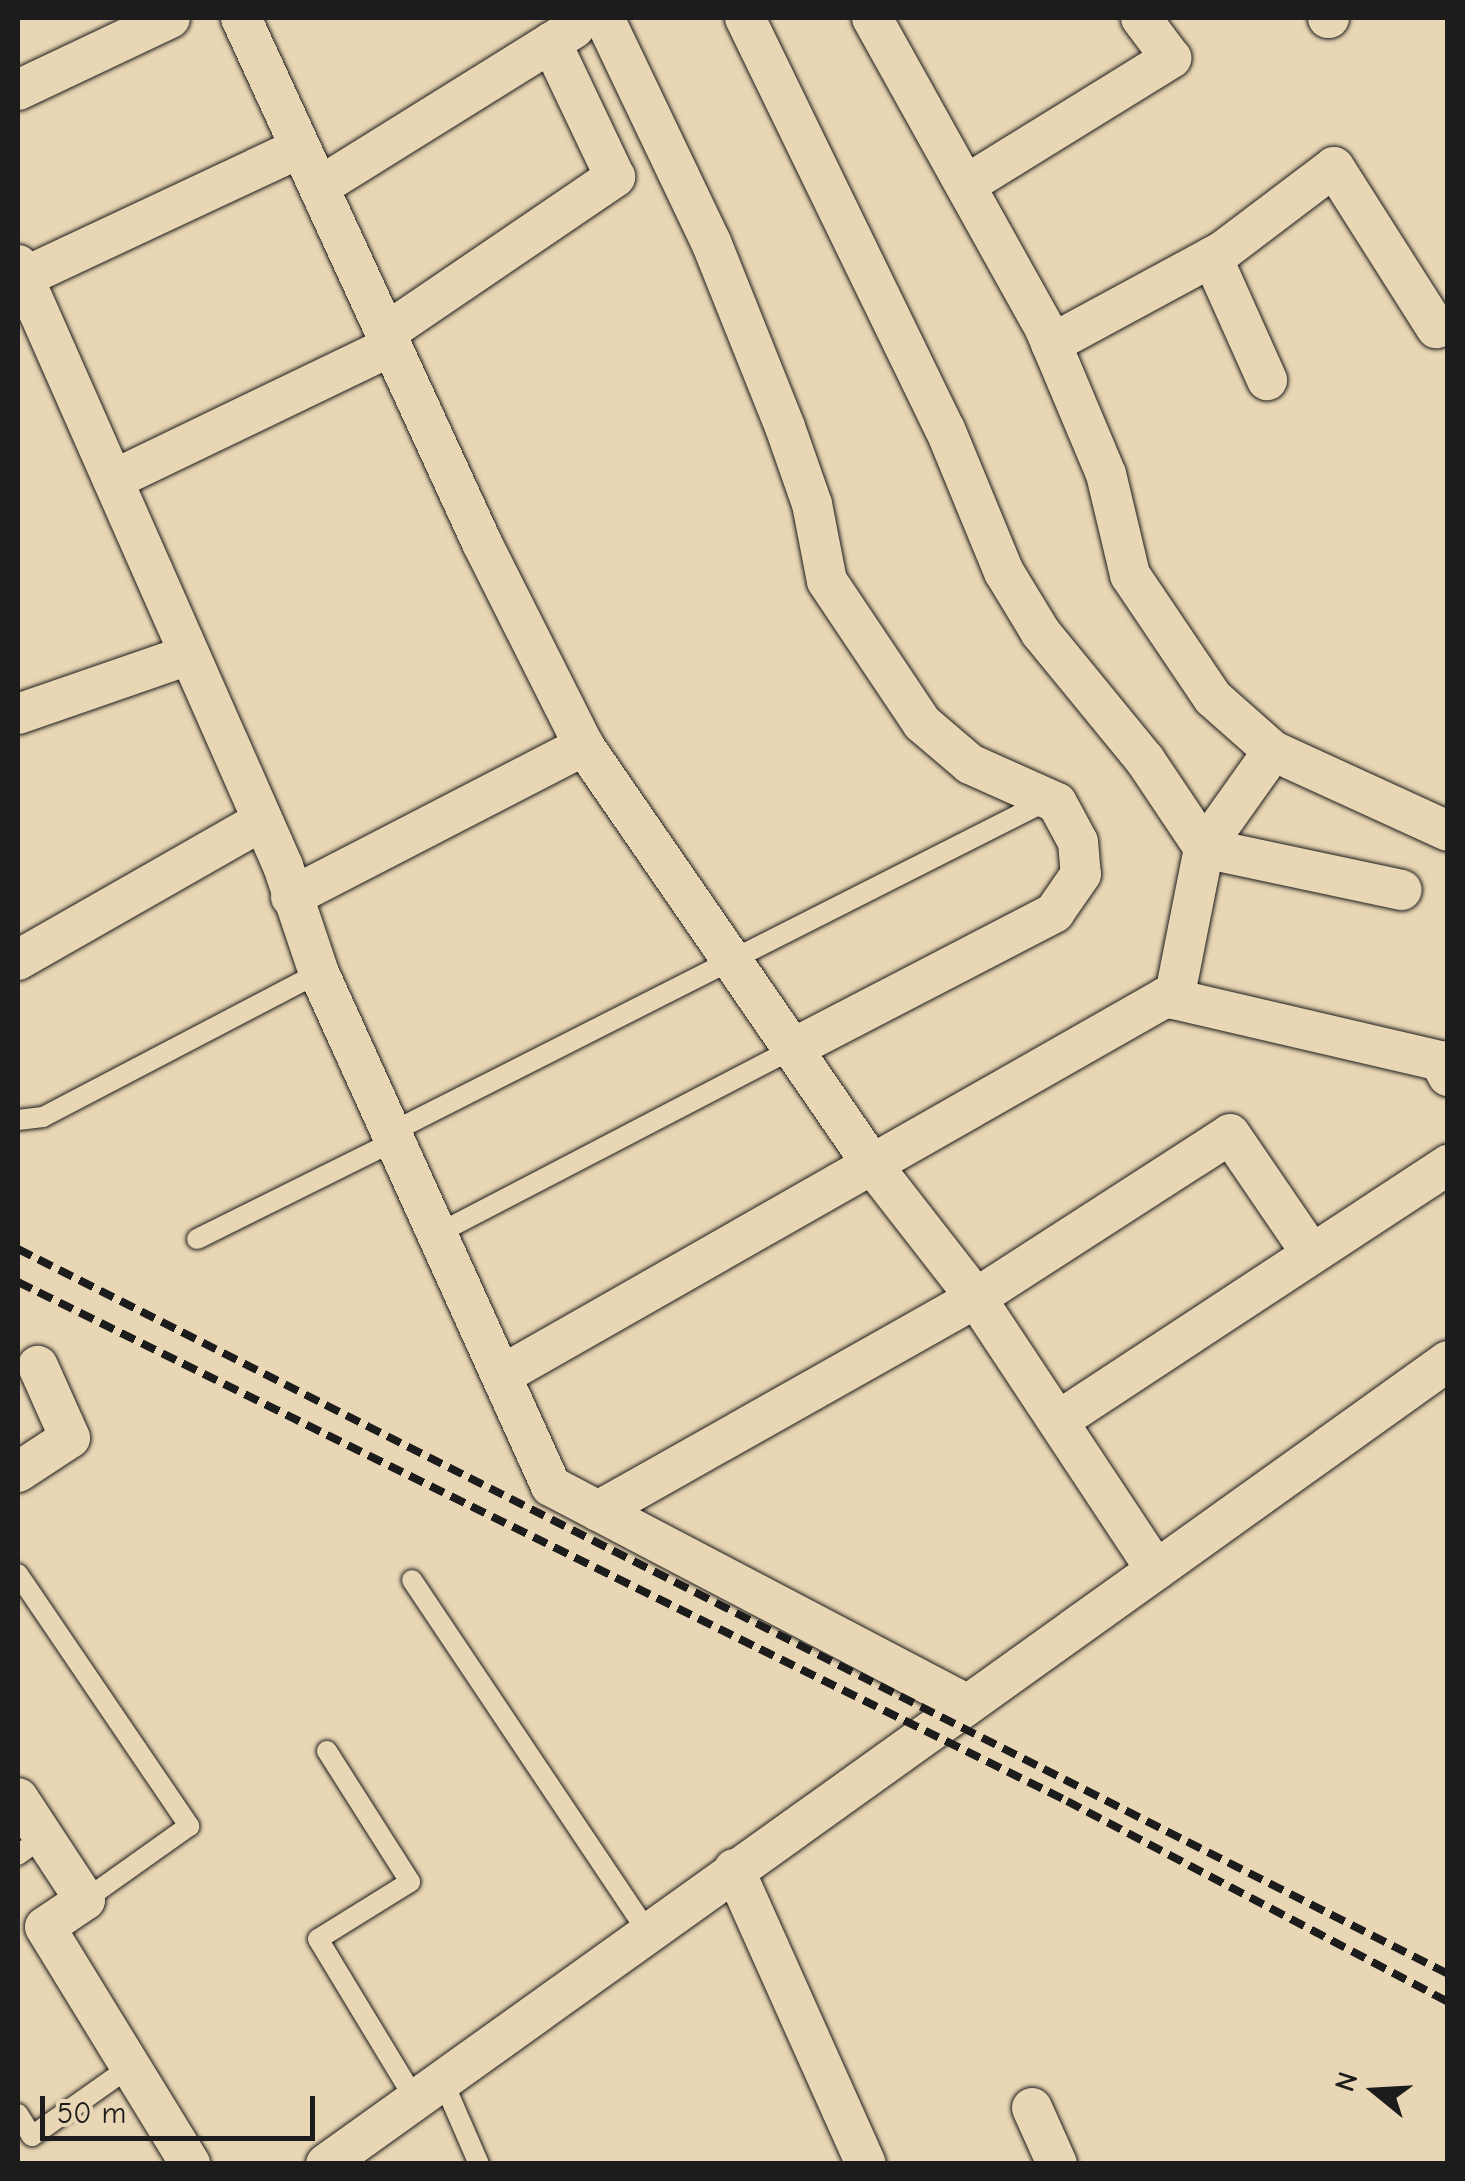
<!DOCTYPE html>
<html>
<head>
<meta charset="utf-8">
<style>
  body { margin:0 }
  #map { position:relative; width:1465px; height:2181px; overflow:hidden; background:#e9d6b4; font-family:"Comic Neue",sans-serif }
  div>[style] { position:absolute }
  [style*='--x'] { left:calc(var(--x)*1px); top:calc(var(--y)*1px); width:calc(var(--w)*1px); rotate:calc(var(--a)*1deg) }
  .roads { filter:drop-shadow(0 0 2px #1c1c1c) drop-shadow(0 0 2px #1c1c1c) }
  .lane>* { height:20px; margin:-10px; padding:0 10px; transform-origin:10px; border-radius:10px; background:#e9d6b4 }
  .street>* { height:40px; margin:-20px; padding:0 20px; transform-origin:20px; border-radius:20px; background:#e9d6b4 }
  .rail>* { height:8px; margin-top:-4px; transform-origin:0; background:repeating-linear-gradient(90deg,#1c1c1c 0 15px,transparent 0 23px) }
  span { translate:-50% -50%; white-space:nowrap; text-align:center; line-height:1.15; -webkit-text-stroke:8px #e9d6b4; paint-order:stroke }
  .frame { position:absolute; inset:0; border:20px solid #1c1c1c; pointer-events:none }
  .north { position:absolute; left:1325px; top:2041px; width:100px; height:100px; -webkit-text-stroke:8px #e9d6b4; paint-order:stroke; rotate:288deg; font-size:28px; font-weight:700; line-height:40px; text-align:center; color:#1c1c1c }
  .north::after { content:''; display:block; margin:auto; width:35px; height:45px; background:#1c1c1c; clip-path:polygon(50% 0,100% 100%,50% 72%,0 100%) }
  .scale { position:absolute; left:40px; top:2096px; width:275px; height:45px; box-sizing:border-box; border:5px solid #1c1c1c; border-top:0; padding-left:12px; font-size:30px; line-height:35px; white-space:nowrap; color:#1c1c1c; -webkit-text-stroke:8px #e9d6b4; paint-order:stroke }
</style>
</head>
<body>
<div id="map">
  <div class="roads">
    <div class="lane">
      <div style="--x:18;--y:1120;--w:25;--a:-7"></div>
      <div style="--x:43;--y:1117;--w:311;--a:-27.6"></div>
      <div style="--x:392;--y:1132;--w:737;--a:-26.84"></div>
      <div style="--x:437;--y:1234;--w:400;--a:-27.5"></div>
      <div style="--x:197;--y:1239;--w:222;--a:-26.4"></div>
      <div style="--x:18;--y:1574;--w:305;--a:55.8"></div>
      <div style="--x:189;--y:1826;--w:128;--a:144.6"></div>
      <div style="--x:412;--y:1580;--w:424;--a:56.2"></div>
      <div style="--x:327;--y:1751;--w:155;--a:57.6"></div>
      <div style="--x:410;--y:1882;--w:108;--a:148.2"></div>
      <div style="--x:318;--y:1939;--w:187;--a:58.8"></div>
      <div style="--x:18;--y:1855;--w:32;--a:-36"></div>
      <div style="--x:442;--y:2079;--w:93;--a:66.5"></div>
      <div style="--x:18;--y:2114;--w:26;--a:58"></div>
      <div style="--x:32;--y:2136;--w:125;--a:-35.2"></div>
    </div>
    <div class="street">
      <div style="--x:241;--y:18;--w:578;--a:65.34"></div>
      <div style="--x:482;--y:543;--w:227;--a:63.3"></div>
      <div style="--x:584;--y:746;--w:511;--a:55.44"></div>
      <div style="--x:874;--y:1167;--w:166;--a:52.1"></div>
      <div style="--x:976;--y:1298;--w:326;--a:56.5"></div>
      <div style="--x:604;--y:18;--w:248;--a:64.5"></div>
      <div style="--x:711;--y:242;--w:199;--a:68.2"></div>
      <div style="--x:785;--y:427;--w:82;--a:70.7"></div>
      <div style="--x:812;--y:504;--w:78;--a:79"></div>
      <div style="--x:827;--y:581;--w:171;--a:56.2"></div>
      <div style="--x:922;--y:723;--w:63;--a:40.5"></div>
      <div style="--x:970;--y:764;--w:95;--a:24.1"></div>
      <div style="--x:1057;--y:803;--w:44;--a:61.7"></div>
      <div style="--x:1078;--y:842;--w:32;--a:85"></div>
      <div style="--x:1081;--y:874;--w:47;--a:124.7"></div>
      <div style="--x:1054;--y:913;--w:295;--a:152.6"></div>
      <div style="--x:745;--y:18;--w:457;--a:64.1"></div>
      <div style="--x:945;--y:429;--w:155;--a:67.6"></div>
      <div style="--x:1004;--y:572;--w:71;--a:58.8"></div>
      <div style="--x:1041;--y:633;--w:164;--a:50.7"></div>
      <div style="--x:1145;--y:760;--w:106;--a:56.2"></div>
      <div style="--x:1204;--y:848;--w:202;--a:12"></div>
      <div style="--x:872;--y:18;--w:356;--a:60.9"></div>
      <div style="--x:1045;--y:329;--w:157;--a:67.2"></div>
      <div style="--x:1106;--y:474;--w:104;--a:76.6"></div>
      <div style="--x:1130;--y:575;--w:148;--a:56"></div>
      <div style="--x:1213;--y:698;--w:80;--a:41.5"></div>
      <div style="--x:1273;--y:751;--w:192;--a:24.6"></div>
      <div style="--x:1328;--y:18;--w:1;--a:0"></div>
      <div style="--x:18;--y:90;--w:168;--a:-25.3"></div>
      <div style="--x:969;--y:183;--w:238;--a:-31.7"></div>
      <div style="--x:1171;--y:58;--w:50;--a:-126.9"></div>
      <div style="--x:319;--y:187;--w:301;--a:-31.9"></div>
      <div style="--x:1212;--y:257;--w:135;--a:65.9"></div>
      <div style="--x:18;--y:265;--w:657;--a:66.21"></div>
      <div style="--x:283;--y:866;--w:113;--a:71.4"></div>
      <div style="--x:319;--y:973;--w:563;--a:65.67"></div>
      <div style="--x:551;--y:1486;--w:470;--a:27.7"></div>
      <div style="--x:18;--y:280;--w:311;--a:-25.1"></div>
      <div style="--x:387;--y:332;--w:276;--a:-34.2"></div>
      <div style="--x:615;--y:177;--w:149;--a:-115.4"></div>
      <div style="--x:1051;--y:344;--w:196;--a:-28.4"></div>
      <div style="--x:1223;--y:251;--w:139;--a:-37.1"></div>
      <div style="--x:1334;--y:167;--w:191;--a:57.6"></div>
      <div style="--x:113;--y:480;--w:309;--a:-25.7"></div>
      <div style="--x:18;--y:714;--w:180;--a:-19.1"></div>
      <div style="--x:1273;--y:751;--w:119;--a:125.4"></div>
      <div style="--x:1204;--y:848;--w:154;--a:101.2"></div>
      <div style="--x:1174;--y:999;--w:273;--a:13.1"></div>
      <div style="--x:1440;--y:1061;--w:17;--a:62"></div>
      <div style="--x:291;--y:897;--w:330;--a:-27.3"></div>
      <div style="--x:18;--y:960;--w:281;--a:-29.7"></div>
      <div style="--x:502;--y:1375;--w:764;--a:-29.65"></div>
      <div style="--x:1166;--y:997;--w:8;--a:14"></div>
      <div style="--x:1058;--y:1421;--w:467;--a:-33.3"></div>
      <div style="--x:18;--y:1472;--w:62;--a:-33.2"></div>
      <div style="--x:70;--y:1438;--w:79;--a:-114"></div>
      <div style="--x:598;--y:1511;--w:434;--a:-29.4"></div>
      <div style="--x:976;--y:1298;--w:302;--a:-32.8"></div>
      <div style="--x:1230;--y:1134;--w:145;--a:55.7"></div>
      <div style="--x:18;--y:1798;--w:122;--a:56.7"></div>
      <div style="--x:85;--y:1900;--w:48;--a:146"></div>
      <div style="--x:45;--y:1927;--w:278;--a:58.5"></div>
      <div style="--x:734;--y:1869;--w:323;--a:65.9"></div>
      <div style="--x:1032;--y:2108;--w:61;--a:65.9"></div>
      <div style="--x:326;--y:2164;--w:1380;--a:-35.59"></div>
    </div>
  </div>
  <div class="rail">
    <div style="--x:18;--y:1249;--w:1603;--a:26.88"></div>
    <div style="--x:18;--y:1282;--w:1170;--a:26.32"></div>
    <div style="--x:1067;--y:1801;--w:431;--a:27.8"></div>
  </div>
  <div class="frame"></div>
  <div class="north">N</div>
  <div class="scale">50 m</div>
</div>
</body>
</html>
